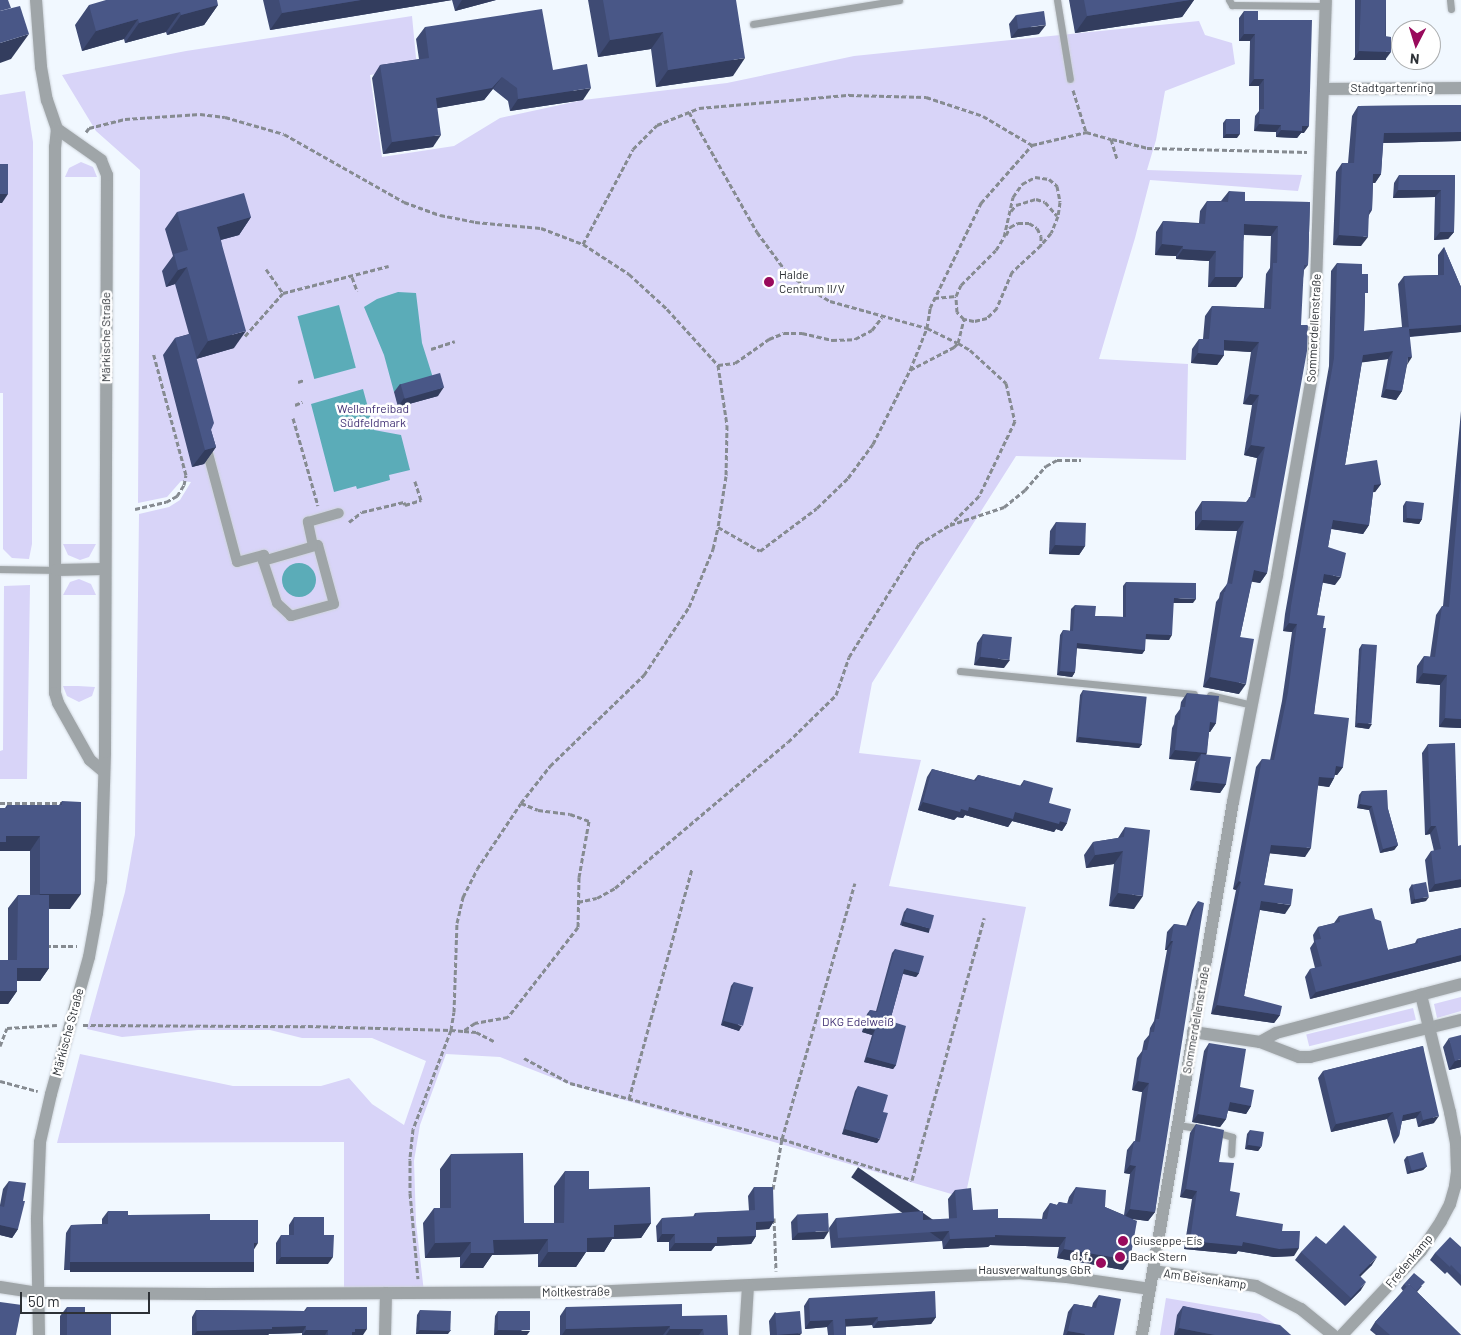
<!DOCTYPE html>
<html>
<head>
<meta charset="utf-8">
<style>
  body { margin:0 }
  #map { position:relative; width:1461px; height:1335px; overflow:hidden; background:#f1f8ff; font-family:Barlow,sans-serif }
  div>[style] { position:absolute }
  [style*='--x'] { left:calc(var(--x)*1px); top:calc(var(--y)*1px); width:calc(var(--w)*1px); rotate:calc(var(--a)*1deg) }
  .green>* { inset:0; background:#d8d4f8; transform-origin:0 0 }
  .water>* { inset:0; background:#5bacb8; transform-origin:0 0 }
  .round { border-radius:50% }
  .path>* { height:3px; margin-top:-1.5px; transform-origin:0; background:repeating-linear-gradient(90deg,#868b91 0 5px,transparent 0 7.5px) }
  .roads { filter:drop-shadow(0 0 1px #ced4db) drop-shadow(0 0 1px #ced4db) }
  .service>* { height:7px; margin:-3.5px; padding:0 3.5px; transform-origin:3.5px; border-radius:3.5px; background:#9fa5a8 }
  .pedestrian>* { height:10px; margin:-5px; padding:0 5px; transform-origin:5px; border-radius:5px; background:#9fa5a8 }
  .minor>* { height:12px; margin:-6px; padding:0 6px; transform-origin:6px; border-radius:6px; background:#9fa5a8 }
  .wall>* { inset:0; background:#3f4b74; transform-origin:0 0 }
  .shaded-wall>* { inset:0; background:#333d5e; transform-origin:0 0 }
  .building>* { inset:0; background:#495787; transform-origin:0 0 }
  .dots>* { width:14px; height:14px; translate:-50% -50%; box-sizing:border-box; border:2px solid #fff; border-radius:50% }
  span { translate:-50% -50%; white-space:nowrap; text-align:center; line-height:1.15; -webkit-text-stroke:5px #fff; paint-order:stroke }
  .street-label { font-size:12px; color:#2d3136 }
  .poi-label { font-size:12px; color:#2d3136 }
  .left { translate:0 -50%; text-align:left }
  .right { translate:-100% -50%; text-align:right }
  .park-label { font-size:12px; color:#433376 }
  .north { position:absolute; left:1391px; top:20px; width:50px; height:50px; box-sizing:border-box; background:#fff; border:1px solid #abadaf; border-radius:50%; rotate:185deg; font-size:14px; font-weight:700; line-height:20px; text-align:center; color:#2d3136 }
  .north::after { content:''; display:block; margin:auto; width:18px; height:22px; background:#990a5c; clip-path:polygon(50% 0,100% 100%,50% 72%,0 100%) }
  .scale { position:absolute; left:20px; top:1292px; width:130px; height:22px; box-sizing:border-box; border:2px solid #2d3136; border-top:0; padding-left:6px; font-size:15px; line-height:18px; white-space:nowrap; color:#2d3136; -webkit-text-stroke:4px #fff; paint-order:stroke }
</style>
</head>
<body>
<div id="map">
  <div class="green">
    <div style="clip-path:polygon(412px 16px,417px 68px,370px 75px,382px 157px,454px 146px,500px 118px,583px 100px,727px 83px,854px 56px,1199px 21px,1205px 35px,1232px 43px,1235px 64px,1165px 91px,1156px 140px,1147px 170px,1302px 175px,1298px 191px,1150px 180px,1135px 238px,1099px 359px,1188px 364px,1186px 460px,1016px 456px,872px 683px,859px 753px,921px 760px,889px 886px,1026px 907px,965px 1198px,781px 1144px,574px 1086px,500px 1057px,446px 1054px,420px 1125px,414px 1161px,416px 1223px,424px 1292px,344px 1293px,344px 1142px,57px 1143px,80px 1054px,233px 1086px,321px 1086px,349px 1078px,372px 1104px,404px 1125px,426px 1061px,372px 1038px,302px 1038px,270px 1030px,198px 1030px,122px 1037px,87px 1029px,125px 892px,135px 835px,139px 514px,169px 507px,180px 500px,191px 482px,181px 481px,167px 497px,138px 503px,140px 170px,96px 131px,62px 75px,186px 51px)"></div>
    <div style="clip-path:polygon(25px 91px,33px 142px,32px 544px,29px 559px,12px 558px,3px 549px,3px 393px,0 393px,0 95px)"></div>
    <div style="clip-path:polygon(81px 162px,93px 167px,97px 177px,65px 177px,69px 168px)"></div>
    <div style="clip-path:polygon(63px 544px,96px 544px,89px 557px,80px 560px,68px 555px)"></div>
    <div style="clip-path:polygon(79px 579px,91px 584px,96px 595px,63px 595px,70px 582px)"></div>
    <div style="clip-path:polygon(30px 585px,27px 779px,0 779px,0 751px,3px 750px,4px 586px)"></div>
    <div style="clip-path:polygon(63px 686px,78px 686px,95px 687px,92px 696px,79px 702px,67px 696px)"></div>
    <div style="clip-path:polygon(1461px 997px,1461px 1011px,1437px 1018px,1434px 1004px)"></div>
    <div style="left:1413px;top:1008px;width:12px;height:110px;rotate:76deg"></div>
    <div style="clip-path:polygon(1166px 1298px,1260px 1314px,1291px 1335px,1160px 1335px)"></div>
  </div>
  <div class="water">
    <div style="clip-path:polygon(398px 292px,416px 293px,422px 343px,434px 381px,394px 392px,384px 355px,364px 307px,377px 299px)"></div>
    <div style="left:339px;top:305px;width:65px;height:43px;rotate:75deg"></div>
    <div style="clip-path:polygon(363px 389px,374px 430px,401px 435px,410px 470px,389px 475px,390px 480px,357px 489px,356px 486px,334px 492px,311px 404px)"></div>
    <div class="round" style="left:282px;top:563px;width:34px;height:34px"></div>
  </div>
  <div class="path">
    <div style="--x:1073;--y:90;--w:44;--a:72.8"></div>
    <div style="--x:689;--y:112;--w:138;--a:60.5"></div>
    <div style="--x:757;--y:232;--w:47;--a:53.6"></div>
    <div style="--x:785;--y:270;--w:26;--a:39"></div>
    <div style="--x:805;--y:286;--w:29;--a:31"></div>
    <div style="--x:830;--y:301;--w:101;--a:15.6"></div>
    <div style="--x:927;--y:328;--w:34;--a:26"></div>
    <div style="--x:958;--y:343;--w:14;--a:30"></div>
    <div style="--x:970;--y:350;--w:49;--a:42.5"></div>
    <div style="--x:1006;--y:383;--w:39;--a:77"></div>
    <div style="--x:1015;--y:421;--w:83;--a:115.6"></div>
    <div style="--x:979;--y:496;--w:40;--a:135"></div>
    <div style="--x:86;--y:132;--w:5;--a:-53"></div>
    <div style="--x:89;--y:128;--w:37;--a:-14"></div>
    <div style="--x:125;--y:119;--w:75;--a:-3.8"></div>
    <div style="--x:200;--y:114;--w:25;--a:7"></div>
    <div style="--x:225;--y:117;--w:61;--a:16.1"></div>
    <div style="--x:284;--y:134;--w:138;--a:29.5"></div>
    <div style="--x:404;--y:202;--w:38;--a:20"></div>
    <div style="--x:440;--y:215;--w:36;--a:11"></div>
    <div style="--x:475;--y:222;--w:66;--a:5.2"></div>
    <div style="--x:541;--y:228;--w:45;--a:20.9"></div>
    <div style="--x:583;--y:244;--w:55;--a:33.1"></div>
    <div style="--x:629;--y:274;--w:52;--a:42.6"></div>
    <div style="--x:667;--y:309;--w:76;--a:47.7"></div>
    <div style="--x:718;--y:365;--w:61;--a:81.5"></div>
    <div style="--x:727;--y:425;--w:51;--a:91.1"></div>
    <div style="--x:726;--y:476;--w:52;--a:98.9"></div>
    <div style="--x:1112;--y:139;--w:36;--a:14"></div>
    <div style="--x:1147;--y:148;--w:160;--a:1.4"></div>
    <div style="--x:1011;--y:211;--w:8;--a:-50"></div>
    <div style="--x:1016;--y:205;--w:21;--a:-17"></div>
    <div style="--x:1036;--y:199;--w:9;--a:18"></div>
    <div style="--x:1045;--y:202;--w:18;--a:49"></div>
    <div style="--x:1006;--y:235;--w:9;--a:-63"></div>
    <div style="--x:1010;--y:227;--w:9;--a:-27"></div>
    <div style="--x:1018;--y:223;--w:11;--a:0"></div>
    <div style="--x:1029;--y:223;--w:9;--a:32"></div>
    <div style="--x:1037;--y:228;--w:9;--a:63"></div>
    <div style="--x:1041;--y:236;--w:9;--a:90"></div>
    <div style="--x:583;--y:244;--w:107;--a:-62.2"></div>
    <div style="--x:633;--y:149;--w:34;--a:-45"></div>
    <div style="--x:657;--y:125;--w:45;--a:-22"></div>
    <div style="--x:699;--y:108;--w:151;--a:-5"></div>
    <div style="--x:849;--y:95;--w:77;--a:1.5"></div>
    <div style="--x:926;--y:97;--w:60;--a:18.4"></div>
    <div style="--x:983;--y:116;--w:57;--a:30.6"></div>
    <div style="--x:266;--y:269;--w:29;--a:55"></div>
    <div style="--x:352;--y:277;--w:15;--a:70"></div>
    <div style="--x:934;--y:298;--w:22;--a:-5"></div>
    <div style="--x:956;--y:296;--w:12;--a:-66"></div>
    <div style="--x:961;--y:285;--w:49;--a:-45"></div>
    <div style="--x:996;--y:250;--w:15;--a:-58"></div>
    <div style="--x:1004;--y:237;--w:41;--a:-77.3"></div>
    <div style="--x:1013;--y:197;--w:16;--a:-55"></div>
    <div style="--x:1022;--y:184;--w:15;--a:-28"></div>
    <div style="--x:1035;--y:177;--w:14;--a:8"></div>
    <div style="--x:1049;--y:179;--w:11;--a:41"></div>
    <div style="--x:1057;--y:186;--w:16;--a:79"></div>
    <div style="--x:1060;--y:202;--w:14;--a:98"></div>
    <div style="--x:1058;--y:216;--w:18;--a:112"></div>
    <div style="--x:1051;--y:233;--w:16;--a:130"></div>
    <div style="--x:1041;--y:245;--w:40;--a:137"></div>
    <div style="--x:1012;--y:272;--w:39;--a:113"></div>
    <div style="--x:997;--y:308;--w:14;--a:135"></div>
    <div style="--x:987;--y:318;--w:13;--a:167"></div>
    <div style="--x:974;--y:321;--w:10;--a:-169"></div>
    <div style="--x:964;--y:319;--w:10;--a:-135"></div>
    <div style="--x:957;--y:312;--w:16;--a:-94"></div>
    <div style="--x:245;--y:336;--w:57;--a:-48.5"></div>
    <div style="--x:283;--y:293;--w:109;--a:-14.3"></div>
    <div style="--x:431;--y:349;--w:25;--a:-18"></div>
    <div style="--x:718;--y:365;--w:17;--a:-7"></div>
    <div style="--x:735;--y:363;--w:42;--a:-35.2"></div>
    <div style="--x:769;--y:339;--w:16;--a:-22"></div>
    <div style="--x:784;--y:333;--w:18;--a:0"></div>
    <div style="--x:802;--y:333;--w:31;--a:13"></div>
    <div style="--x:832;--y:340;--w:23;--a:-2"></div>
    <div style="--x:855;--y:339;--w:19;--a:-28"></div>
    <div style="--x:872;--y:330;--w:16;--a:-52"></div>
    <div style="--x:910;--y:370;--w:50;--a:-27.6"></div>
    <div style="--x:954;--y:347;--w:6;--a:-45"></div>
    <div style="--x:958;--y:343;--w:25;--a:-76"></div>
    <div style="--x:298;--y:382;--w:6;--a:-18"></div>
    <div style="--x:295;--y:405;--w:8;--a:-23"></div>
    <div style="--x:293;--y:418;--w:91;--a:74.1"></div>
    <div style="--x:135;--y:509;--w:32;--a:-13"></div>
    <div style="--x:166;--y:502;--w:13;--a:-29"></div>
    <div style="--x:177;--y:496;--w:13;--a:-58"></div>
    <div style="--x:184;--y:485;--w:10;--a:-79"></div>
    <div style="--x:186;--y:475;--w:127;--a:-105"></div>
    <div style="--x:349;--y:522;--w:16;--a:-38"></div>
    <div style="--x:362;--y:512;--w:43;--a:-13.4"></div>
    <div style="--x:404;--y:502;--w:3;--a:72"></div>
    <div style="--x:405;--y:505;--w:17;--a:-17"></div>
    <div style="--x:421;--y:500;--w:20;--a:-108"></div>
    <div style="--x:0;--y:803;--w:63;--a:0"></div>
    <div style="--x:521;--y:803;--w:18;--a:22"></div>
    <div style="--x:538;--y:810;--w:32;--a:7"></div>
    <div style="--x:570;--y:814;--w:20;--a:20"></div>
    <div style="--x:589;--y:821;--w:57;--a:100.1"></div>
    <div style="--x:579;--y:877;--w:50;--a:91.1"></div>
    <div style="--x:578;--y:927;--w:114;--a:127.9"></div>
    <div style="--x:508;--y:1017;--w:34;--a:170"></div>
    <div style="--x:475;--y:1023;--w:14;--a:146"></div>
    <div style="--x:463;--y:1031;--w:12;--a:-175"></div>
    <div style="--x:451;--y:1030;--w:18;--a:-81"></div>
    <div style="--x:454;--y:1012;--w:89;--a:-88.1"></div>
    <div style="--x:457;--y:923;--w:27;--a:-77"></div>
    <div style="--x:463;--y:897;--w:31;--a:-63"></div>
    <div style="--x:477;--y:869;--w:79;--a:-56.3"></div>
    <div style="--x:521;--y:803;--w:47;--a:-51.9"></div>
    <div style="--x:550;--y:766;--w:131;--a:-44.1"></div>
    <div style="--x:644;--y:675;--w:82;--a:-56.5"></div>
    <div style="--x:689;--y:607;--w:63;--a:-67.5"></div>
    <div style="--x:713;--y:549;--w:23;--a:-77"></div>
    <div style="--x:718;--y:527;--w:48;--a:29.7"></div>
    <div style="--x:760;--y:551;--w:71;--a:-37"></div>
    <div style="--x:817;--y:508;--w:43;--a:-44.1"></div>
    <div style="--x:848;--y:478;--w:42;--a:-53.7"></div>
    <div style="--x:873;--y:444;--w:83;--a:-63.4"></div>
    <div style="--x:910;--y:370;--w:45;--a:-68"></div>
    <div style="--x:927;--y:328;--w:20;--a:-81"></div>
    <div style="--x:930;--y:308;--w:117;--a:-64.1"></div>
    <div style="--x:981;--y:203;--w:77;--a:-48.7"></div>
    <div style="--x:1032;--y:145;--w:56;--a:-13.5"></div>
    <div style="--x:1086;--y:132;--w:26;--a:16"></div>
    <div style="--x:1111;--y:139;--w:21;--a:73"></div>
    <div style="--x:578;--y:902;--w:19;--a:-12"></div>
    <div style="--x:597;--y:898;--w:21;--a:-29"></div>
    <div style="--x:615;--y:888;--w:226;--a:-40.2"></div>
    <div style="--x:788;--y:742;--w:67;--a:-44.4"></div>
    <div style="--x:836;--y:695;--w:40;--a:-71.1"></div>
    <div style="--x:849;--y:657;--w:133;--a:-58.2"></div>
    <div style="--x:919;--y:544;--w:36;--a:-32"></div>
    <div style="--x:950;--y:525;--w:57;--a:-18.4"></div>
    <div style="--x:1004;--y:507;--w:27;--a:-39"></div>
    <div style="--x:1025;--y:490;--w:32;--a:-49"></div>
    <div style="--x:1046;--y:466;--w:13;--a:-29"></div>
    <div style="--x:1057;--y:460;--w:24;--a:0"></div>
    <div style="--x:46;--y:946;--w:31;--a:0"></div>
    <div style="--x:83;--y:1025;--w:225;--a:0.3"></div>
    <div style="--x:308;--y:1026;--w:143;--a:1.6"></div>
    <div style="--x:451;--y:1030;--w:106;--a:111"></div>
    <div style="--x:413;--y:1129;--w:31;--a:96"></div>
    <div style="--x:410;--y:1160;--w:33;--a:90"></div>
    <div style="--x:410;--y:1193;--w:86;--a:84.7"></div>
    <div style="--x:464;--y:1031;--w:12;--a:5"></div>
    <div style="--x:476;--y:1032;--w:20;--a:27"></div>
    <div style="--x:0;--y:1046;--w:19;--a:-69"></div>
    <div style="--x:7;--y:1028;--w:50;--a:-3.4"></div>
    <div style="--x:524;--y:1058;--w:52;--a:28.5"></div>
    <div style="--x:570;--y:1083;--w:219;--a:14.8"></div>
    <div style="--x:782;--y:1139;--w:136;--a:17.5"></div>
    <div style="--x:912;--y:1180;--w:272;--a:-74.6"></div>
    <div style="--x:0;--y:1081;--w:39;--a:15"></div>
    <div style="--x:629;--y:1099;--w:238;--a:-74.7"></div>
    <div style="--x:773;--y:1189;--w:51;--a:-79.8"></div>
    <div style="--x:782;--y:1139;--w:266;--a:-74.1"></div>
    <div style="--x:774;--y:1218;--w:53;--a:87.8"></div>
  </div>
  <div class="roads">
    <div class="service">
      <div style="--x:1057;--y:0;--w:80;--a:80.7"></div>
      <div style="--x:1229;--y:0;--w:6;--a:59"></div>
      <div style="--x:1232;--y:5;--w:94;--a:0.6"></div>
      <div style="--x:1450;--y:0;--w:9;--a:84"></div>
      <div style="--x:753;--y:24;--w:148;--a:-9.3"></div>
      <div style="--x:0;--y:569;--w:56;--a:1"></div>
      <div style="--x:960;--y:671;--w:235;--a:5.6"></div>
      <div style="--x:1210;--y:695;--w:43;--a:13.4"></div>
      <div style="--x:1178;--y:1125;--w:24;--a:9"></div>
      <div style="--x:1215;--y:1132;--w:18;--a:16"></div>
      <div style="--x:1232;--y:1137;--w:17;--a:93"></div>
    </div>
    <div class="pedestrian">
      <div style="--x:206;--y:446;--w:120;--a:75"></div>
      <div style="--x:237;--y:562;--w:28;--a:-15"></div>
      <div style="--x:264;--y:555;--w:5;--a:68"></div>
      <div style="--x:318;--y:545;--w:61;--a:74.8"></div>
      <div style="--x:334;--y:604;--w:45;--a:164.4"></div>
      <div style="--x:291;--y:616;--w:19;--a:-137"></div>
      <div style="--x:277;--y:603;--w:44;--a:-108.4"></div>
      <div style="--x:263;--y:561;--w:57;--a:-16.2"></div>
      <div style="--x:313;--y:546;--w:25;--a:-102"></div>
      <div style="--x:308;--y:522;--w:32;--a:-16"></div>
    </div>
    <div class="minor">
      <div style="--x:36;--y:0;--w:67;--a:85.7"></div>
      <div style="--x:41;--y:67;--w:34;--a:80"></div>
      <div style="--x:47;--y:100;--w:31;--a:71"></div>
      <div style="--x:57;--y:129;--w:18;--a:96"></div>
      <div style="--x:55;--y:147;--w:546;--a:90"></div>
      <div style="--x:55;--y:693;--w:10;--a:73"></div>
      <div style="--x:58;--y:703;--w:65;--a:60.7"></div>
      <div style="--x:90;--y:760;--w:17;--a:40"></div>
      <div style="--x:1324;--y:89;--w:137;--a:-0.4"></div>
      <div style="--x:56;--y:570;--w:48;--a:-1.2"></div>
      <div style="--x:1193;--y:1032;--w:68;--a:8.5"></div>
      <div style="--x:1260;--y:1042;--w:42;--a:21"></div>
      <div style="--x:1299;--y:1057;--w:11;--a:0"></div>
      <div style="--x:1310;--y:1057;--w:155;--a:-13.8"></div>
      <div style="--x:1260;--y:1042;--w:18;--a:-29"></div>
      <div style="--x:1276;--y:1033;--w:191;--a:-14.8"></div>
      <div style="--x:1153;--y:1271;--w:104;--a:8.3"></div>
      <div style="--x:1256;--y:1286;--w:51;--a:27.1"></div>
      <div style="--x:1301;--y:1309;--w:41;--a:39.1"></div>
      <div style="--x:0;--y:1287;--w:38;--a:9"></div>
      <div style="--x:38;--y:1293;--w:173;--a:0.3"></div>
      <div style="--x:211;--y:1294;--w:378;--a:-0.3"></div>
      <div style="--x:589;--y:1292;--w:429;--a:-2.5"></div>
      <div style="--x:1018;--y:1273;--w:49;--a:4.7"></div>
      <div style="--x:1067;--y:1277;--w:84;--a:8.2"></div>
      <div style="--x:39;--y:1335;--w:117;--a:-91"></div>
      <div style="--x:37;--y:1218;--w:76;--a:-87.7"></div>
      <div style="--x:40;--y:1142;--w:49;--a:-77.1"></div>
      <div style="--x:51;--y:1094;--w:142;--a:-74.5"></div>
      <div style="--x:89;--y:957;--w:45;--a:-79.7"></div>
      <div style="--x:97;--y:913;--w:32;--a:-83"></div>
      <div style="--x:101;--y:881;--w:129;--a:-88.2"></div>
      <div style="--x:105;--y:752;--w:577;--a:-89.8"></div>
      <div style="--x:107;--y:175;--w:16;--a:-112"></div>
      <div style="--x:101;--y:160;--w:54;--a:-144.8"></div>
      <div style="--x:385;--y:1335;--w:42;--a:-88.6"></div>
      <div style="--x:745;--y:1335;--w:49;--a:-86.5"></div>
      <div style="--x:1142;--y:1335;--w:541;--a:-80.31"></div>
      <div style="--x:1233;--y:802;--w:231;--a:-79"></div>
      <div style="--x:1277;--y:575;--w:208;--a:-80"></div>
      <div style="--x:1313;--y:370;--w:370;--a:-88"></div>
      <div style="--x:1342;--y:1335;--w:115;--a:-46.8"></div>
      <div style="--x:1421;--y:1251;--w:36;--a:-56"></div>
      <div style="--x:1441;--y:1221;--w:19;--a:-62"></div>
      <div style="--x:1450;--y:1204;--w:19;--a:-74"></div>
      <div style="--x:1455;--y:1186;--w:15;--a:-82"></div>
      <div style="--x:1457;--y:1171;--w:28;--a:-92"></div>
      <div style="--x:1456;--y:1143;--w:32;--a:-101"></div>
      <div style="--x:1450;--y:1112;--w:121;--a:-103.9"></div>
    </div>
  </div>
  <div class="wall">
    <div style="clip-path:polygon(263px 0,496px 0,455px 11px,452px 0,270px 30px)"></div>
    <div style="clip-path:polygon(588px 0,736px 0,733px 76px,656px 87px,651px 49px,598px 57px)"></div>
    <div style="clip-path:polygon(1069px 0,1194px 0,1182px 17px,1075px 33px)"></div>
    <div style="left:1355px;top:0;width:31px;height:60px"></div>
    <div style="clip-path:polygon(89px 5px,218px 5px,204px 25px,167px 35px,166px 32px,125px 43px,124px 39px,82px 51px,75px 25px)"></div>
    <div style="clip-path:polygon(1244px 11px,1258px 20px,1304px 133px,1301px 133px,1297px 138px,1276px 137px,1276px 132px,1254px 131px,1255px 116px,1259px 111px,1259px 86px,1249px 86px,1250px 41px,1239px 41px,1239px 18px)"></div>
    <div style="clip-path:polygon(1016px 15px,1039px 34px,1011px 38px,1009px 24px)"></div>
    <div style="clip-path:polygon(425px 27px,553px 70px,583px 100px,510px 111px,508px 101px,493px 89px,484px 100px,437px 108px,433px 147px,383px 154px,372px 78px,380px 65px,419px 59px,416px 39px)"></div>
    <div style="clip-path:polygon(1461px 105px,1461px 141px,1383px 143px,1381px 174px,1375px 183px,1373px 183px,1372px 210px,1369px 215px,1361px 246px,1333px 245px,1336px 172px,1342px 163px,1348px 163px,1352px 116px,1358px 106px)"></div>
    <div style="clip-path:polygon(1226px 119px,1237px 138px,1223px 138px,1223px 123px)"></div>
    <div style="clip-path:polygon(1399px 175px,1455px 175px,1454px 232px,1448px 239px,1434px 240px,1435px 197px,1393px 198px,1394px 183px)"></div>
    <div style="clip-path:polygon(1229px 191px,1245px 201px,1310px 202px,1308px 265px,1304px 270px,1267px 573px,1260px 583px,1252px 581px,1240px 637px,1239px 694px,1203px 687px,1216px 602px,1219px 598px,1220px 593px,1227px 584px,1237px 531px,1195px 530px,1195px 512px,1202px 501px,1246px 502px,1250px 497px,1257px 458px,1244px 455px,1252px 405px,1243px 404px,1251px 352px,1224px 350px,1224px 355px,1217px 365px,1191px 363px,1192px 349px,1199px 339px,1203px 339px,1205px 316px,1212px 306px,1264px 308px,1266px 274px,1270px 268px,1271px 236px,1244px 235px,1236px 287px,1208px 287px,1209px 261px,1176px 259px,1176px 256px,1155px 255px,1156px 232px,1163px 221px,1199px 223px,1200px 211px,1207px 201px,1221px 201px)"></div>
    <div style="clip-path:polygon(177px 212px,251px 217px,239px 235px,221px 240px,234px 348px,196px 359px,211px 430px,216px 447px,204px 464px,192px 467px,163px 355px,175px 338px,189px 334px,175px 284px,166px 287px,162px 271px,173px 256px,165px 229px)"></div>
    <div style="clip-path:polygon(1444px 247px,1461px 287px,1461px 332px,1410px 337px,1407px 365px,1402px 391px,1396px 400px,1381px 397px,1388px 359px,1362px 362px,1345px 465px,1381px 484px,1375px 492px,1373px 492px,1369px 525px,1363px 534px,1331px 529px,1328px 547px,1335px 585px,1323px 582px,1318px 609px,1317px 615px,1323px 628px,1314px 714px,1343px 767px,1337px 775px,1335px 775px,1334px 778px,1329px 787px,1318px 785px,1305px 857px,1270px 853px,1264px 885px,1285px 914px,1260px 910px,1244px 996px,1280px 1015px,1274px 1023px,1211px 1014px,1236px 890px,1233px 889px,1256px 767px,1262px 759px,1270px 760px,1282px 701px,1292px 632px,1283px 631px,1285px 614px,1329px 366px,1331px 271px,1337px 263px,1362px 274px,1365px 297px,1364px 331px,1402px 327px,1398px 284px,1404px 276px,1438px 275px,1438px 255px)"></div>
    <div style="clip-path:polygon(400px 384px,438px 396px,398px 407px,394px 392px)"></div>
    <div style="clip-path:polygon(1461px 411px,1461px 728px,1439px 727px,1440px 685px,1416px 683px,1417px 666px,1424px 656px,1430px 657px,1436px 615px,1442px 606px,1443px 606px)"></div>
    <div style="clip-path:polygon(1406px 501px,1422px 519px,1419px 524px,1403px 522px,1403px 506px)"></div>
    <div style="clip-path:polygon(1056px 522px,1085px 546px,1079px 555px,1049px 554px,1050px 531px)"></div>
    <div style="clip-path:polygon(1126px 582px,1193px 603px,1173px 603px,1169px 640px,1145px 639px,1145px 650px,1142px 654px,1077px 648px,1075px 672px,1072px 677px,1057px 675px,1060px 635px,1063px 630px,1070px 631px,1071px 609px,1075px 605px,1095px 616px,1123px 617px,1123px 586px)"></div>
    <div style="clip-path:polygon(983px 634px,1004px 668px,974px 665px,977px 643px)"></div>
    <div style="clip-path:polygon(1362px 644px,1369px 729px,1355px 727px,1359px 649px)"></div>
    <div style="clip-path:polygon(1083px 690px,1142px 744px,1139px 748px,1076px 742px,1080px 695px)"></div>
    <div style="clip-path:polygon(1187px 693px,1216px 723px,1210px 732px,1209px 732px,1206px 754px,1226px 784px,1220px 793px,1190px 790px,1195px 763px,1196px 761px,1169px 759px,1172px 728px,1174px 724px,1175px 716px,1180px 709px,1181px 702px)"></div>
    <div style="clip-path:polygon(1428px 744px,1458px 846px,1461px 887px,1429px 892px,1425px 860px,1431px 851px,1434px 851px,1430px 834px,1425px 835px,1422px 753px)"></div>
    <div style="clip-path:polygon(932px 769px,974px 780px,978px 775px,1020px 786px,1024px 780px,1049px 803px,1067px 823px,1062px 831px,1056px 829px,1054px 832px,1012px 821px,1008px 827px,965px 815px,963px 818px,957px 817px,954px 820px,918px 810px,927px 777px)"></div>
    <div style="clip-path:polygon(1362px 791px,1388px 809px,1398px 845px,1394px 850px,1380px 853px,1369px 810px,1357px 808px,1359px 795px)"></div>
    <div style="clip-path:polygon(62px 801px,70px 909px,49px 909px,49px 968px,40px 981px,17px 981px,17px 991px,8px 1004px,0 1004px,8px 960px,8px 908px,18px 895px,30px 895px,30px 851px,5px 808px,7px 805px,59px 805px)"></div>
    <div style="clip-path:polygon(1125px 827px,1134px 909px,1109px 906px,1114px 864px,1086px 868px,1084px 855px,1093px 842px,1118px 838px)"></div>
    <div style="clip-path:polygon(1412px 884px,1426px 901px,1411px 904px,1409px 889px)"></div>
    <div style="clip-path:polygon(1198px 901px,1155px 1212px,1148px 1221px,1133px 1219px,1123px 1270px,1057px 1258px,1059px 1247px,990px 1245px,988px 1247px,943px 1249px,942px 1241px,831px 1248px,829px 1228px,836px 1218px,923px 1220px,949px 1219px,948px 1199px,955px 1190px,973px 1210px,998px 1218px,1042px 1219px,1043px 1213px,1050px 1203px,1057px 1205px,1059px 1202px,1067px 1204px,1069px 1197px,1076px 1187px,1105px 1207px,1124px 1215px,1130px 1174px,1124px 1173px,1127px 1150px,1134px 1141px,1135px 1141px,1142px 1092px,1132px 1090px,1137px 1058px,1142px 1051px,1144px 1041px,1149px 1035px,1150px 1028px,1154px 1021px,1167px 950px,1165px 950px,1167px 932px,1174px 924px,1186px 926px,1192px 910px)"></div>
    <div style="clip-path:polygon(907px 908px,927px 932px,900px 925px,904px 912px)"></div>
    <div style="clip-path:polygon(1339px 916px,1375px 919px,1388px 950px,1415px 943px,1417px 939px,1461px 928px,1461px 961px,1310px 999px,1305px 977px,1310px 969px,1315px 968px,1310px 948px,1314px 942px,1313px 935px,1318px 927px,1334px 923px)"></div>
    <div style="clip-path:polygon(895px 949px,919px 973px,916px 977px,903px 974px,890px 1021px,896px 1065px,893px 1069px,864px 1062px,872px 1035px,862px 1032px,867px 1014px,870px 1010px,876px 1011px,892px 953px)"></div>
    <div style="clip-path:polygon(734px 982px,739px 1031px,721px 1025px,731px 986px)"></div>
    <div style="clip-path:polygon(1449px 1038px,1461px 1067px,1449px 1070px,1443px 1047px)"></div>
    <div style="clip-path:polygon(1209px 1043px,1240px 1087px,1251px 1106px,1246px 1114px,1228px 1110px,1226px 1119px,1220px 1127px,1192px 1122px,1204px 1051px)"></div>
    <div style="clip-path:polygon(1423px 1046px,1434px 1123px,1418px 1127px,1416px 1118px,1402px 1121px,1399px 1136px,1394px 1144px,1387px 1119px,1331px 1132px,1318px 1078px,1323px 1071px)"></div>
    <div style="clip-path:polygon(858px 1086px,883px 1112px,877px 1143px,842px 1134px,855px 1091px)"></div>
    <div style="clip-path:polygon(1196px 1124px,1219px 1162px,1230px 1191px,1236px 1216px,1282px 1231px,1294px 1256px,1274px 1257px,1238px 1251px,1236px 1254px,1184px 1249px,1192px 1199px,1180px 1197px,1190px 1133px)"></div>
    <div style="clip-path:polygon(1250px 1130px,1261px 1147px,1258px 1151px,1245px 1149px,1247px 1134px)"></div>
    <div style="clip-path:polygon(451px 1154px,524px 1223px,554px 1223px,554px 1186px,565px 1171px,589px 1189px,651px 1223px,641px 1238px,612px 1239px,604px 1252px,586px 1252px,576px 1267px,538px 1267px,538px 1254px,492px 1255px,483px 1268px,460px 1268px,460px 1257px,425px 1258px,423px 1223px,434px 1208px,440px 1208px,440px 1169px)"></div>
    <div style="clip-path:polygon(1407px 1156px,1427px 1166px,1423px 1170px,1407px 1174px,1404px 1160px)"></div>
    <div style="clip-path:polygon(9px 1181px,18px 1229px,12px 1238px,0 1235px,0 1205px,3px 1189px)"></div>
    <div style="clip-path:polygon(754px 1187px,774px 1221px,769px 1229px,756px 1230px,756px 1236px,751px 1244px,715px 1246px,711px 1251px,669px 1251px,669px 1242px,657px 1242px,656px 1226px,662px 1218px,693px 1217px,695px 1213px,749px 1211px,748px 1196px)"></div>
    <div style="clip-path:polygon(108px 1211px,128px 1215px,210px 1220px,248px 1270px,64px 1270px,66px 1233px,71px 1225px,102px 1224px,102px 1219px)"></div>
    <div style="clip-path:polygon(797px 1215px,824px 1239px,792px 1240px,791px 1222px)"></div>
    <div style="clip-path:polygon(294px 1217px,324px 1235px,328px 1264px,276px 1264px,276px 1243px,281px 1235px,289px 1235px,289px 1225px)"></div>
    <div style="clip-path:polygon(1326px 1244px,1372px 1265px,1360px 1276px,1361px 1290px,1345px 1306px,1295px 1260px,1301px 1252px)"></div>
    <div style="clip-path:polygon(1461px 1247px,1461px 1286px,1447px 1272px,1445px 1274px,1430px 1260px,1435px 1253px)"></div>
    <div style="clip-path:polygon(1404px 1284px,1422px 1286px,1417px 1292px,1461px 1335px,1376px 1335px,1370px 1330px,1375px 1322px,1403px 1291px,1401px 1288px)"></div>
    <div style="clip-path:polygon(1099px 1295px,1114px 1335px,1063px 1335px,1068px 1312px,1074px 1304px,1092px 1307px,1093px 1303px)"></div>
    <div style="clip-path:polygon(809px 1298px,936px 1317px,931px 1324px,873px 1328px,872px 1325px,846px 1326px,846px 1335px,828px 1335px,827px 1327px,805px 1329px,804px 1306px)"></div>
    <div style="clip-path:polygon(1183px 1306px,1291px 1335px,1174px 1335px,1177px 1315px)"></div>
    <div style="clip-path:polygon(67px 1307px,85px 1312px,111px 1335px,60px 1335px,60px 1316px)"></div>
    <div style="clip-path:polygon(307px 1307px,363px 1335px,302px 1335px,302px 1333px,269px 1334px,268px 1335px,192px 1335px,192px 1317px,196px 1310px,304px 1311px)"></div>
    <div style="clip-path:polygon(566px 1307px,682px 1316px,728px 1335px,560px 1335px,560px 1316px)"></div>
    <div style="clip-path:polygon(420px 1310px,448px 1334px,416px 1334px,417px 1315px)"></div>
    <div style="clip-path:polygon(498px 1311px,527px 1335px,494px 1335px,495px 1316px)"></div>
    <div style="clip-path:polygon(775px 1312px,800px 1335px,770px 1335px,769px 1321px)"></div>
  </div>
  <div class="shaded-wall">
    <div style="clip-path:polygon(361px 0,452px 0,270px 30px,282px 13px)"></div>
    <div style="clip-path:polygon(462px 0,496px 0,455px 11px)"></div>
    <div style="clip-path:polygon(1190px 0,1194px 0,1182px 17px,1075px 33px,1087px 16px)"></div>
    <div style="clip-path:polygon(218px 5px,204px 25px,167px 35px,181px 15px)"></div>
    <div style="clip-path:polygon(180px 12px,166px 32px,125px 43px,139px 23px)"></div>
    <div style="clip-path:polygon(138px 19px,124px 39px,82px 51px,96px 31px)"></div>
    <div style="clip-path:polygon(1046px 25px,1039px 34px,1011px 38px,1018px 29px)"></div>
    <div style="clip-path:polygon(663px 32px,651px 49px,598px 57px,610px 40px)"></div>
    <div style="clip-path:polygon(29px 34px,11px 59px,0 63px,0 43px)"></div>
    <div style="clip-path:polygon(1244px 34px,1255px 34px,1250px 41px,1239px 41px)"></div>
    <div style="clip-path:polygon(1359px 51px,1391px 52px,1385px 60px,1353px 60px)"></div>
    <div style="clip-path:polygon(745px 58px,733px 76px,656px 87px,668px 70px)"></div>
    <div style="clip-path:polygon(502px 77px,484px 100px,427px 110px,436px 98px)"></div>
    <div style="clip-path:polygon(1254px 79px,1264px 79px,1259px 86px,1249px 86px)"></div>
    <div style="clip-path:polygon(591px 88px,583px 100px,510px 111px,518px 99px)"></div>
    <div style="clip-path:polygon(1259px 124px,1281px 125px,1276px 132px,1254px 131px)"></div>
    <div style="clip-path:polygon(1302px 126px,1309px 126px,1304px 133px,1301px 133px,1297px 138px,1276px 137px,1281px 130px)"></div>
    <div style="clip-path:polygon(1461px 132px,1461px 141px,1377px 143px,1384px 133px)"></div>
    <div style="clip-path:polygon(1226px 134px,1240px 134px,1237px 138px,1223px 138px)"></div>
    <div style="clip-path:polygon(441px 135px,433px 147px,383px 154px,392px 142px)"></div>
    <div style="clip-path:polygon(1373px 174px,1381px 174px,1375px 183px,1367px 183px)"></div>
    <div style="clip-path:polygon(1398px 190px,1441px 190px,1435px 197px,1393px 198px)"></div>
    <div style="clip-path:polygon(0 194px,8px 194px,2px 203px,0 203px)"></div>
    <div style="clip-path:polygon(251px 217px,239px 235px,205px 244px,217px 227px)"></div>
    <div style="clip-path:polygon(1244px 224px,1278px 226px,1271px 236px,1237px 234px)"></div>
    <div style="clip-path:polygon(1440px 232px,1454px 232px,1448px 239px,1434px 240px)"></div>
    <div style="clip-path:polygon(1339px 235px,1368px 237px,1361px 246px,1333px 245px)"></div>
    <div style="clip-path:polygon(1162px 244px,1183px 246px,1176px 256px,1155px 255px)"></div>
    <div style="clip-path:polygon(1183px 249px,1216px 251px,1209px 261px,1176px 259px)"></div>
    <div style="clip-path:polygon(187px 267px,175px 284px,166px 287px,178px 270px)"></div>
    <div style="clip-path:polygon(1215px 277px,1243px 277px,1236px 287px,1208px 287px)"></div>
    <div style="clip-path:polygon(1461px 325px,1461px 332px,1403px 337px,1409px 329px)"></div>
    <div style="clip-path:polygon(246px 331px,234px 348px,196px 359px,208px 341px)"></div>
    <div style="clip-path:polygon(1224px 340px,1259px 342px,1251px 352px,1217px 350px)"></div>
    <div style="clip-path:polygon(1393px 351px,1388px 359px,1358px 363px,1363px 355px)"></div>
    <div style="clip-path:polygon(1198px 353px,1224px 355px,1217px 365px,1191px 363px)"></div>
    <div style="clip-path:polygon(1408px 357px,1412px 357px,1407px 365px)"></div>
    <div style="clip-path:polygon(444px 387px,438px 396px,398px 407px,404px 398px)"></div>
    <div style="clip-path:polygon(1386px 389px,1402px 391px,1396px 400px,1381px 397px)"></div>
    <div style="clip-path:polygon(1250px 394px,1259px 395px,1252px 405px,1243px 404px)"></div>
    <div style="clip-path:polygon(1251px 445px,1265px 447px,1257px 458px,1244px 455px)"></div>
    <div style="clip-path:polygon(216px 447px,204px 464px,192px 467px,205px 450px)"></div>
    <div style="clip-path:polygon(1381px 484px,1375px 492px,1368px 493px,1374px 485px)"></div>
    <div style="clip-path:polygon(1407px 518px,1422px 519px,1419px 524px,1403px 522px)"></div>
    <div style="clip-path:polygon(1202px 520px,1244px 521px,1237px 531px,1195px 530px)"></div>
    <div style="clip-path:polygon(1333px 520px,1369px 525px,1363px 534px,1327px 528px)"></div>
    <div style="clip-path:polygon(1055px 545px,1085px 546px,1079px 555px,1049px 554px)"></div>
    <div style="clip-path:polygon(1254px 570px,1267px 573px,1260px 583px,1247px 581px)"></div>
    <div style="clip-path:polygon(1324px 574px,1341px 577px,1335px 585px,1319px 582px)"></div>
    <div style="clip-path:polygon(1174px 598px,1196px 599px,1193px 603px,1171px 603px)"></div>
    <div style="clip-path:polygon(1289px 623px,1297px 624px,1292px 632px,1283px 631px)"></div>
    <div style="clip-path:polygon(1146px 634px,1172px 635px,1169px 640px,1143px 639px)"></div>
    <div style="clip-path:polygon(1077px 643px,1145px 650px,1142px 654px,1074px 648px)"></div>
    <div style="clip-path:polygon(980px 657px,1010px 660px,1004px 668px,974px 665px)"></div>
    <div style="clip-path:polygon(1060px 671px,1075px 672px,1072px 677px,1057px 675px)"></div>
    <div style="clip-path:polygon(1423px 673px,1447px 675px,1440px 685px,1416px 683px)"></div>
    <div style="clip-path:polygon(1210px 677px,1246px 684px,1239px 694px,1203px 687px)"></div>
    <div style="clip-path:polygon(1445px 718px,1461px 719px,1461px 728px,1439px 727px)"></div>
    <div style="clip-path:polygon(1210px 722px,1216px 723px,1210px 732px,1204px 731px)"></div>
    <div style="clip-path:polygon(1358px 723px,1372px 724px,1369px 729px,1355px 727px)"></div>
    <div style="clip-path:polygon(1079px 737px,1142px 744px,1139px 748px,1076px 742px)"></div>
    <div style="clip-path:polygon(1175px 750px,1207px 753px,1201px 762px,1201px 754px,1196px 761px,1169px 759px)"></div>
    <div style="clip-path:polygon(1336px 766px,1343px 767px,1337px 775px,1330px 774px)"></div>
    <div style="clip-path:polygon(1319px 777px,1334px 778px,1329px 787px,1313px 785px)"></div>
    <div style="clip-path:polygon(1196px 781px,1226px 784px,1220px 793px,1190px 790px)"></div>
    <div style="clip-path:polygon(923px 802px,961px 809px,969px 807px,1015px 812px,1067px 823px,1062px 831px,1056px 829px,1054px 832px,1012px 821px,1008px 827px,965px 815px,963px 818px,957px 817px,954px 820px,918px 810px)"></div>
    <div style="clip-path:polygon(1360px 804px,1372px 806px,1369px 810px,1357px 808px)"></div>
    <div style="clip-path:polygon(1431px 826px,1436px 826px,1430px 834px,1425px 835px)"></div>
    <div style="clip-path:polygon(6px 836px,40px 836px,30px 851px,0 851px,0 842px)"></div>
    <div style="clip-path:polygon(1271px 845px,1311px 848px,1305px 857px,1266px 853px)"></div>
    <div style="clip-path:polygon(1398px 845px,1394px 850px,1380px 853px,1383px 849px)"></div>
    <div style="clip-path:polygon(1123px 851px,1114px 864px,1086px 868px,1095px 855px)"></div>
    <div style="clip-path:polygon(1461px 879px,1461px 887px,1429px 892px,1435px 884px)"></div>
    <div style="clip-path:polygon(1239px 881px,1241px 882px,1236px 890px,1233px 889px)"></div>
    <div style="clip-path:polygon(1118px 893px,1143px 896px,1134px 909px,1109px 906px)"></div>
    <div style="clip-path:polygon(40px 894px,81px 894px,70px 909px,30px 908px)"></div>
    <div style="clip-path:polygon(1429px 897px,1426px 901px,1411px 904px,1414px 899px)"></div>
    <div style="clip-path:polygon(1261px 901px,1291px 905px,1285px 914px,1255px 909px)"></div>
    <div style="left:903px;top:921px;width:28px;height:5px;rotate:15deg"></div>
    <div style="clip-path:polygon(1171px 941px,1173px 941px,1167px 950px,1165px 950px)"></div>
    <div style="clip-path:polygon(1461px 955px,1461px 961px,1310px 999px,1316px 992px)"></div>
    <div style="clip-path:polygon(17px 968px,49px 968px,40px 981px,8px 981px)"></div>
    <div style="clip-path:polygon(904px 969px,919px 973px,916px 977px,901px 973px)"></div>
    <div style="clip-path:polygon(0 991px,17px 991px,8px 1004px,0 1004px)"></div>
    <div style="clip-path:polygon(1217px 1005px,1280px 1015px,1274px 1023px,1211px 1014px)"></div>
    <div style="clip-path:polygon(724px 1021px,742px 1026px,739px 1031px,721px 1025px)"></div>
    <div style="clip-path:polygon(865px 1027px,875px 1030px,872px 1035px,862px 1032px)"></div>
    <div style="clip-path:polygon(867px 1057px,896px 1065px,893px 1069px,864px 1062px)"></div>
    <div style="clip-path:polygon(1461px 1059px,1461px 1067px,1449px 1070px,1455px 1061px)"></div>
    <div style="clip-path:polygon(1138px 1081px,1149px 1083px,1142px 1092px,1132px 1090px)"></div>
    <div style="clip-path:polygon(1230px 1102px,1251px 1106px,1246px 1114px,1224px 1110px)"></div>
    <div style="clip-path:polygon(1421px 1111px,1416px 1118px,1398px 1122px,1403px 1115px)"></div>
    <div style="clip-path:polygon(1393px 1112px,1387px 1119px,1331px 1132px,1336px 1124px)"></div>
    <div style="clip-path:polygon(1198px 1114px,1226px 1119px,1220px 1127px,1192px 1122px)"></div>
    <div style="clip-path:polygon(1439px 1116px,1434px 1123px,1418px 1127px,1423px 1120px)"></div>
    <div style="clip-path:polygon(845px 1129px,880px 1139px,877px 1143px,842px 1134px)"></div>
    <div style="clip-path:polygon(1248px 1145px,1261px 1147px,1258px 1151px,1245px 1149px)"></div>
    <div style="clip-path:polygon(1130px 1165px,1136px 1166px,1130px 1174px,1124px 1173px)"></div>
    <div style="clip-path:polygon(1427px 1166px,1423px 1170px,1407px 1174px,1411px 1170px)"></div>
    <div style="clip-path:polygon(1186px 1189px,1197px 1191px,1192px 1199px,1180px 1197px)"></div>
    <div style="clip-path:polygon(1130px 1209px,1155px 1212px,1148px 1221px,1124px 1218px)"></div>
    <div style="clip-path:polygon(774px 1221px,769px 1229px,750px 1230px,756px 1222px)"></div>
    <div style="clip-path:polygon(651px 1223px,641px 1238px,612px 1239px,604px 1252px,586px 1252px,576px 1267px,538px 1267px,548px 1252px,587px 1238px,614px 1225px)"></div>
    <div style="clip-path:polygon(0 1225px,18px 1229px,12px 1238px,0 1235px)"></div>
    <div style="clip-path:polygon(829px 1231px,824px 1239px,792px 1240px,798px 1233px)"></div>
    <div style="left:949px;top:1231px;width:12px;height:111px;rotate:125deg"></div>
    <div style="clip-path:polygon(662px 1234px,675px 1234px,669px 1242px,657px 1242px)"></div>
    <div style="clip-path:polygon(995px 1235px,1066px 1237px,1059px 1247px,990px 1245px,988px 1247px,943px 1249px,950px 1239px)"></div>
    <div style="clip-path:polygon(756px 1236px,751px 1244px,715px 1246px,711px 1251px,669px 1251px,675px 1243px,717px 1237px)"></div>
    <div style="clip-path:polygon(548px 1239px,538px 1254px,492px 1255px,483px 1268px,460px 1268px,471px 1253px,493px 1240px)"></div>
    <div style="clip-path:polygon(1190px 1241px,1243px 1242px,1299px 1248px,1294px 1256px,1274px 1257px,1238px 1251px,1236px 1254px,1184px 1249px)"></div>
    <div style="clip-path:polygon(471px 1242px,460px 1257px,425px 1258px,435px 1243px)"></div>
    <div style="clip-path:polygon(254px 1243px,258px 1243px,253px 1251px)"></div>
    <div style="clip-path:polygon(1064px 1249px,1130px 1260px,1123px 1270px,1057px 1258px)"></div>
    <div style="clip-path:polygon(281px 1257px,333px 1257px,328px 1264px,276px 1264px)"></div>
    <div style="clip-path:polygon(1377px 1257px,1372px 1265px,1354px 1283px,1359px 1275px)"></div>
    <div style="left:70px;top:1262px;width:184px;height:10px"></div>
    <div style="clip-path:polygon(1366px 1282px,1361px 1290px,1345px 1306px,1351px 1298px)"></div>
    <div style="clip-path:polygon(878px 1317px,872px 1325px,840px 1327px,845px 1319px)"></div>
    <div style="clip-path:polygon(936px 1317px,931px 1324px,873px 1328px,878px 1321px)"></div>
    <div style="clip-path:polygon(833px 1320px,827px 1327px,805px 1329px,810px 1321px)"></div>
    <div style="clip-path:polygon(306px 1326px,302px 1333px,269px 1334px,268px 1335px,194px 1335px,197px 1331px,272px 1327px)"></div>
    <div style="clip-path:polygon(670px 1326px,663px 1335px,562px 1335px,566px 1329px)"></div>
    <div style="clip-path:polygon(1179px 1328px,1215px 1335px,1175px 1335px)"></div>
    <div style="clip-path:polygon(355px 1329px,367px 1329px,363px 1335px,350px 1335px)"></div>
    <div style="clip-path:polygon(670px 1329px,703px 1329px,699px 1335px,666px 1335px)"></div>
    <div style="clip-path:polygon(306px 1330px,328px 1330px,325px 1335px,303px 1335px)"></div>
    <div style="clip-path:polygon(420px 1330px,451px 1330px,448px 1334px,416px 1334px)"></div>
    <div style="clip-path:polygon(498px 1330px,530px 1331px,527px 1335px,494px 1335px)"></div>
    <div style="clip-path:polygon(1068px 1331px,1085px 1334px,1084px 1335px,1066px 1335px)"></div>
    <div style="clip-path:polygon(802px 1333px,800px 1335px,777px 1335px,777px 1334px)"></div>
  </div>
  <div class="building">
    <div style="clip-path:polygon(0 0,8px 0,11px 8px,0 11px)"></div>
    <div style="clip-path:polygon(106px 0,217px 0,218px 5px,181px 15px,180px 12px,139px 23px,138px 19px,96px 31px,89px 5px)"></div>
    <div style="clip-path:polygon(279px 0,361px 0,282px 13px)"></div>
    <div style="clip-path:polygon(603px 0,736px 0,745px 58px,668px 70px,663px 32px,610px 40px)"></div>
    <div style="clip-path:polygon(1084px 0,1190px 0,1087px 16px)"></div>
    <div style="clip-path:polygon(1361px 0,1386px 0,1385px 36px,1391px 37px,1391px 52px,1359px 51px)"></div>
    <div style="clip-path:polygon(20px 6px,29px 34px,0 43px,0 11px)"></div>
    <div style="clip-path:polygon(542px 9px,553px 70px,587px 64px,591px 88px,518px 99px,517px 88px,502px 77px,492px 88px,436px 98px,441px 135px,392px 142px,380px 65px,429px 58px,425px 27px)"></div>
    <div style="left:1044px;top:11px;width:14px;height:28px;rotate:82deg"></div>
    <div style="clip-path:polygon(1244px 11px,1258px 11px,1258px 20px,1312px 20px,1309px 126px,1302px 126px,1302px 131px,1281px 130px,1281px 125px,1259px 124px,1260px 109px,1264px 109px,1264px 79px,1254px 79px,1255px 34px,1244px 34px)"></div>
    <div style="clip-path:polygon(1461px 105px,1461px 132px,1384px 133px,1381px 174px,1373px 174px,1372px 210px,1369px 210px,1368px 237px,1339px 235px,1342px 163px,1354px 163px,1358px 106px)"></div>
    <div style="left:1226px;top:119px;width:14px;height:15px"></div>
    <div style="left:0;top:164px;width:8px;height:30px"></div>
    <div style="clip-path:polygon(1399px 175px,1455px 175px,1454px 232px,1440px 232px,1441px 190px,1398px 190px)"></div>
    <div style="clip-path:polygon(1229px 191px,1245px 192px,1245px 201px,1310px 202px,1308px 265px,1304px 265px,1301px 325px,1308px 325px,1307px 351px,1267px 573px,1254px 570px,1240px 637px,1254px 639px,1246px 684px,1210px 677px,1224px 592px,1225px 592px,1227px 583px,1232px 584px,1244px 521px,1202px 520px,1202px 501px,1248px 502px,1249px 497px,1255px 498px,1265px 447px,1251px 445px,1259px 395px,1250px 394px,1259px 342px,1224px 340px,1224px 355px,1198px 353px,1199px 339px,1209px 339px,1212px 306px,1271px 309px,1273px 263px,1277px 263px,1278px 226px,1244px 224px,1243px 277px,1215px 277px,1216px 251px,1183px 249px,1183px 246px,1162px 244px,1163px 221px,1205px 224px,1207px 201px,1228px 202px)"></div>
    <div style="clip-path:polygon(244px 193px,251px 217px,217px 227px,246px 331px,208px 341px,187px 267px,178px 270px,174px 254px,188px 250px,177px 212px)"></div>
    <div style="clip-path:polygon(1444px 247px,1461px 287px,1461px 325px,1409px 329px,1412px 357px,1408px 357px,1402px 391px,1386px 389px,1393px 351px,1363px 355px,1345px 465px,1377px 460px,1381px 484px,1374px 485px,1369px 525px,1333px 520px,1328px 547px,1346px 553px,1341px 577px,1324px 574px,1318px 609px,1317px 615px,1325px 616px,1323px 628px,1326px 628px,1314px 714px,1349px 718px,1343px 767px,1336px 766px,1334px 778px,1319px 777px,1311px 848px,1271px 845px,1264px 885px,1293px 889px,1291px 905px,1261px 901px,1244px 996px,1282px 1006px,1280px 1015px,1217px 1005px,1241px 882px,1239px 881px,1262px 759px,1274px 760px,1288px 692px,1297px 624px,1289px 623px,1291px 606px,1334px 358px,1337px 263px,1362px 264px,1362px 274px,1368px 274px,1368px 293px,1365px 293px,1364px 331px,1409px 327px,1409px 328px,1404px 276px,1444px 275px)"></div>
    <div style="clip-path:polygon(190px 334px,214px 423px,211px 430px,216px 447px,205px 450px,175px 338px)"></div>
    <div style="left:440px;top:373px;width:15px;height:41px;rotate:74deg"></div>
    <div style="clip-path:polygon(1461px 473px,1461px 719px,1445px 718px,1447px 675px,1423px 673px,1424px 656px,1435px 657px,1442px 606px,1449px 607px)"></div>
    <div style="clip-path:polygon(1406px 501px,1424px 503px,1422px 519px,1407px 518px)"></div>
    <div style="left:1056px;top:522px;width:30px;height:23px;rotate:2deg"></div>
    <div style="clip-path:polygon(1126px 582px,1196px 583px,1196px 599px,1174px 598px,1172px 635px,1146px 634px,1145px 650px,1077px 643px,1075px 672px,1060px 671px,1063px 630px,1073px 631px,1075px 605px,1096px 606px,1095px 616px,1126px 617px)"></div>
    <div style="left:983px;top:634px;width:29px;height:23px;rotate:6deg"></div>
    <div style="left:1362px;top:644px;width:15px;height:79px;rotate:4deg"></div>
    <div style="left:1083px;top:690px;width:64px;height:47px;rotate:6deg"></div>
    <div style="clip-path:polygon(1187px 693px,1219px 696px,1216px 723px,1210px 722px,1207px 753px,1175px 750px,1178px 720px,1180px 720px,1181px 707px,1185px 707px)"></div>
    <div style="clip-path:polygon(1455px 743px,1458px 846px,1461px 845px,1461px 879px,1435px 884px,1431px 851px,1441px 849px,1436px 826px,1431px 826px,1428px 744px)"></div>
    <div style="clip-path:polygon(1201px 754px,1231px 757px,1226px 784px,1196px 781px)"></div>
    <div style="clip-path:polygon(932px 769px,976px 781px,978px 775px,1022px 786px,1024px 780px,1053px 788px,1049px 803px,1071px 809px,1067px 823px,1060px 821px,1059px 824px,1015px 812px,1013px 819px,969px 807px,968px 811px,961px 809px,960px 812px,923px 802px)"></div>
    <div style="clip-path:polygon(1387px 790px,1388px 809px,1398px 845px,1383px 849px,1372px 806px,1360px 804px,1362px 791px)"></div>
    <div style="clip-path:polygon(62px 801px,81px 802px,81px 894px,40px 894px,40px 836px,6px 836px,6px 842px,0 842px,0 808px,7px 808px,7px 805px,62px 805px)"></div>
    <div style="clip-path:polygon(1125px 827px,1150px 830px,1143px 896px,1118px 893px,1123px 851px,1095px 855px,1093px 842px,1124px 837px)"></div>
    <div style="left:1426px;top:882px;width:15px;height:14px;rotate:79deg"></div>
    <div style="clip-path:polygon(18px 895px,49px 895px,49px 968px,17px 968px,17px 991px,0 991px,0 960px,17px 960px)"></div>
    <div style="clip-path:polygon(1198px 901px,1204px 903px,1155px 1212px,1130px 1209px,1136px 1166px,1130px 1165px,1134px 1141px,1140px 1142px,1149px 1083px,1138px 1081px,1143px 1050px,1147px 1050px,1151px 1032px,1154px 1032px,1156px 1019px,1159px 1019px,1173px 941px,1171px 941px,1174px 924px,1188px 926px)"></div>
    <div style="left:907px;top:908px;width:28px;height:14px;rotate:15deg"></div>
    <div style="clip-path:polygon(1372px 908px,1375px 919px,1381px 921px,1388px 950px,1418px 943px,1417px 939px,1461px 928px,1461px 955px,1316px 992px,1310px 969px,1322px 966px,1315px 940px,1321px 939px,1318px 927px,1340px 922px,1339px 916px)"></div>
    <div style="clip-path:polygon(895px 949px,924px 956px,919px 973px,904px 969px,890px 1021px,906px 1026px,896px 1065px,867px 1057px,875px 1030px,865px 1027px,870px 1010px,877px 1012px)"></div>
    <div style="left:734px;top:982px;width:20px;height:40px;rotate:15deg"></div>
    <div style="clip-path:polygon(1461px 1035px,1461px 1059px,1455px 1061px,1449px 1038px)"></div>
    <div style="clip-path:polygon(1209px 1043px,1246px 1049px,1240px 1087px,1254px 1090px,1251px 1106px,1230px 1102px,1226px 1119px,1198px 1114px)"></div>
    <div style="clip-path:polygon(1423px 1046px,1439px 1116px,1423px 1120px,1421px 1111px,1403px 1115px,1399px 1136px,1393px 1112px,1336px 1124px,1323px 1071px)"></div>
    <div style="clip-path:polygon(858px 1086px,888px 1095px,883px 1112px,888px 1113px,880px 1139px,845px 1129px)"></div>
    <div style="clip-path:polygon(1196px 1124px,1224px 1130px,1219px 1162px,1234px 1163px,1230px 1191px,1240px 1193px,1236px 1216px,1283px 1224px,1282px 1231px,1300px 1231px,1299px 1248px,1279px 1249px,1243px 1242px,1242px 1246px,1190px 1241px,1197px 1191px,1186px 1189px)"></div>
    <div style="left:1250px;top:1130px;width:14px;height:15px;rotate:8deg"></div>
    <div style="left:1423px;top:1152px;width:15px;height:16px;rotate:74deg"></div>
    <div style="clip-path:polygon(523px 1153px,524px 1223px,564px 1223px,565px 1171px,589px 1171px,589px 1189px,650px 1187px,651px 1223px,614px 1225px,614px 1237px,587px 1238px,587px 1252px,548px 1252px,548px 1239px,493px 1240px,494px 1253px,471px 1253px,471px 1242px,435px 1243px,434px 1208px,451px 1208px,451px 1154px)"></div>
    <div style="clip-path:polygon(9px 1181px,26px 1183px,23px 1201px,25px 1201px,18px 1229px,0 1225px,0 1206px,4px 1207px)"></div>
    <div style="clip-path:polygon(754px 1187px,773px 1187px,774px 1221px,756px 1222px,756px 1236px,717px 1237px,717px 1243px,675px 1243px,675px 1234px,662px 1234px,662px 1218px,696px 1216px,695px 1213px,755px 1210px)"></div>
    <div style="clip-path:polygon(1076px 1187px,1106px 1190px,1105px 1207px,1137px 1221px,1130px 1260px,1064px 1249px,1066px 1237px,995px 1235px,995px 1237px,950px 1239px,949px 1231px,838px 1238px,836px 1218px,923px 1211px,923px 1220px,957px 1218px,955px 1190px,971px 1188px,973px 1210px,998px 1209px,998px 1218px,1047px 1219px,1050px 1203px,1057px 1205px,1059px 1202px,1072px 1204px)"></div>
    <div style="clip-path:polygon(108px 1211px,128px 1211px,128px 1215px,210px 1214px,210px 1220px,258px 1220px,258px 1243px,254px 1243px,254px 1262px,70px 1262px,71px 1225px,108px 1224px)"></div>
    <div style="left:828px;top:1213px;width:18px;height:31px;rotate:87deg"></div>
    <div style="clip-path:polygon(294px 1217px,324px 1217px,324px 1235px,334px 1235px,333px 1257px,281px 1257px,281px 1235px,294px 1235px)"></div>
    <div style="clip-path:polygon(1344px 1225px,1377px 1257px,1359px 1275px,1366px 1282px,1351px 1298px,1301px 1252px,1316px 1236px,1326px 1244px)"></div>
    <div style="clip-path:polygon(1450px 1237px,1461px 1247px,1461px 1275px,1451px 1265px,1450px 1267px,1435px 1253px)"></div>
    <div style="clip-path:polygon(1414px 1273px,1425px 1282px,1416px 1291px,1409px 1284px,1407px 1287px,1404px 1284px)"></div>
    <div style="clip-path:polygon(1409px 1284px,1461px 1335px,1390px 1335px,1375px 1322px)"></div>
    <div style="clip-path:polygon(935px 1291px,936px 1317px,878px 1321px,878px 1317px,845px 1319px,846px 1335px,834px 1335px,833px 1320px,810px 1321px,809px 1298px)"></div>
    <div style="clip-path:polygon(1099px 1295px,1121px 1299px,1114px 1335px,1085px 1335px,1085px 1334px,1068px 1331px,1074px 1304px,1096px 1308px)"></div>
    <div style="clip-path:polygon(0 1302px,22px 1305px,16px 1335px,0 1335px)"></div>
    <div style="clip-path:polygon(682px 1304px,682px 1316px,727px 1315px,728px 1335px,704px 1335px,703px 1329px,670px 1329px,670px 1326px,566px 1329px,566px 1307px)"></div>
    <div style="clip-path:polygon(1183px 1306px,1280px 1325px,1291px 1335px,1215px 1335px,1179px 1328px)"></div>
    <div style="clip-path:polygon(67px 1307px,85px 1307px,85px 1312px,111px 1312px,111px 1335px,67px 1335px)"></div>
    <div style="clip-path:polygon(307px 1307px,367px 1307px,367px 1329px,355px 1329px,355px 1332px,352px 1332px,352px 1335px,328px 1335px,328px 1330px,306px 1330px,306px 1326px,272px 1327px,272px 1329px,197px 1331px,196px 1310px,306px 1311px)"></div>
    <div style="left:420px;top:1310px;width:31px;height:20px;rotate:2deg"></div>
    <div style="left:498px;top:1311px;width:32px;height:19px"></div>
    <div style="left:800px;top:1311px;width:22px;height:25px;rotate:85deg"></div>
  </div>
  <div class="dots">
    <div style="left:769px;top:282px;background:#990a5c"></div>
    <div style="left:1123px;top:1241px;background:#990a5c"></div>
    <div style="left:1120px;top:1257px;background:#990a5c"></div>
    <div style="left:1101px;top:1263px;background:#990a5c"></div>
  </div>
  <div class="street-label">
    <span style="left:1392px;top:88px">Stadtgartenring</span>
    <span style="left:1314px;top:328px;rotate:-87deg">Sommerdellenstraße</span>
    <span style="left:106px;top:337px;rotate:-90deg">Märkische Straße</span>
    <span style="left:1196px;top:1020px;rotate:-80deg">Sommerdellenstraße</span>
    <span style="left:68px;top:1032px;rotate:-75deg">Märkische Straße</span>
    <span style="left:1409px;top:1261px;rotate:-50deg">Fredenkamp</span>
    <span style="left:1205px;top:1279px;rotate:8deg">Am Beisenkamp</span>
    <span style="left:576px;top:1292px;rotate:-1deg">Moltkestraße</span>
  </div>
  <div class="poi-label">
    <span class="left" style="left:779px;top:282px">Halde<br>Centrum II/V</span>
    <span class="left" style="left:1133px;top:1241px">Giuseppe-Eis</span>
    <span class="right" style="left:1091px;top:1263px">d. f.<br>Hausverwaltungs GbR</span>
    <span class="left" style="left:1130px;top:1257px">Back Stern</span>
  </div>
  <div class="park-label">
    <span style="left:373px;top:416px">Wellenfreibad<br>Südfeldmark</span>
    <span style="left:858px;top:1022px">DKG Edelweiß</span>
  </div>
  <div class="north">N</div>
  <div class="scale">50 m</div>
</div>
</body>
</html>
